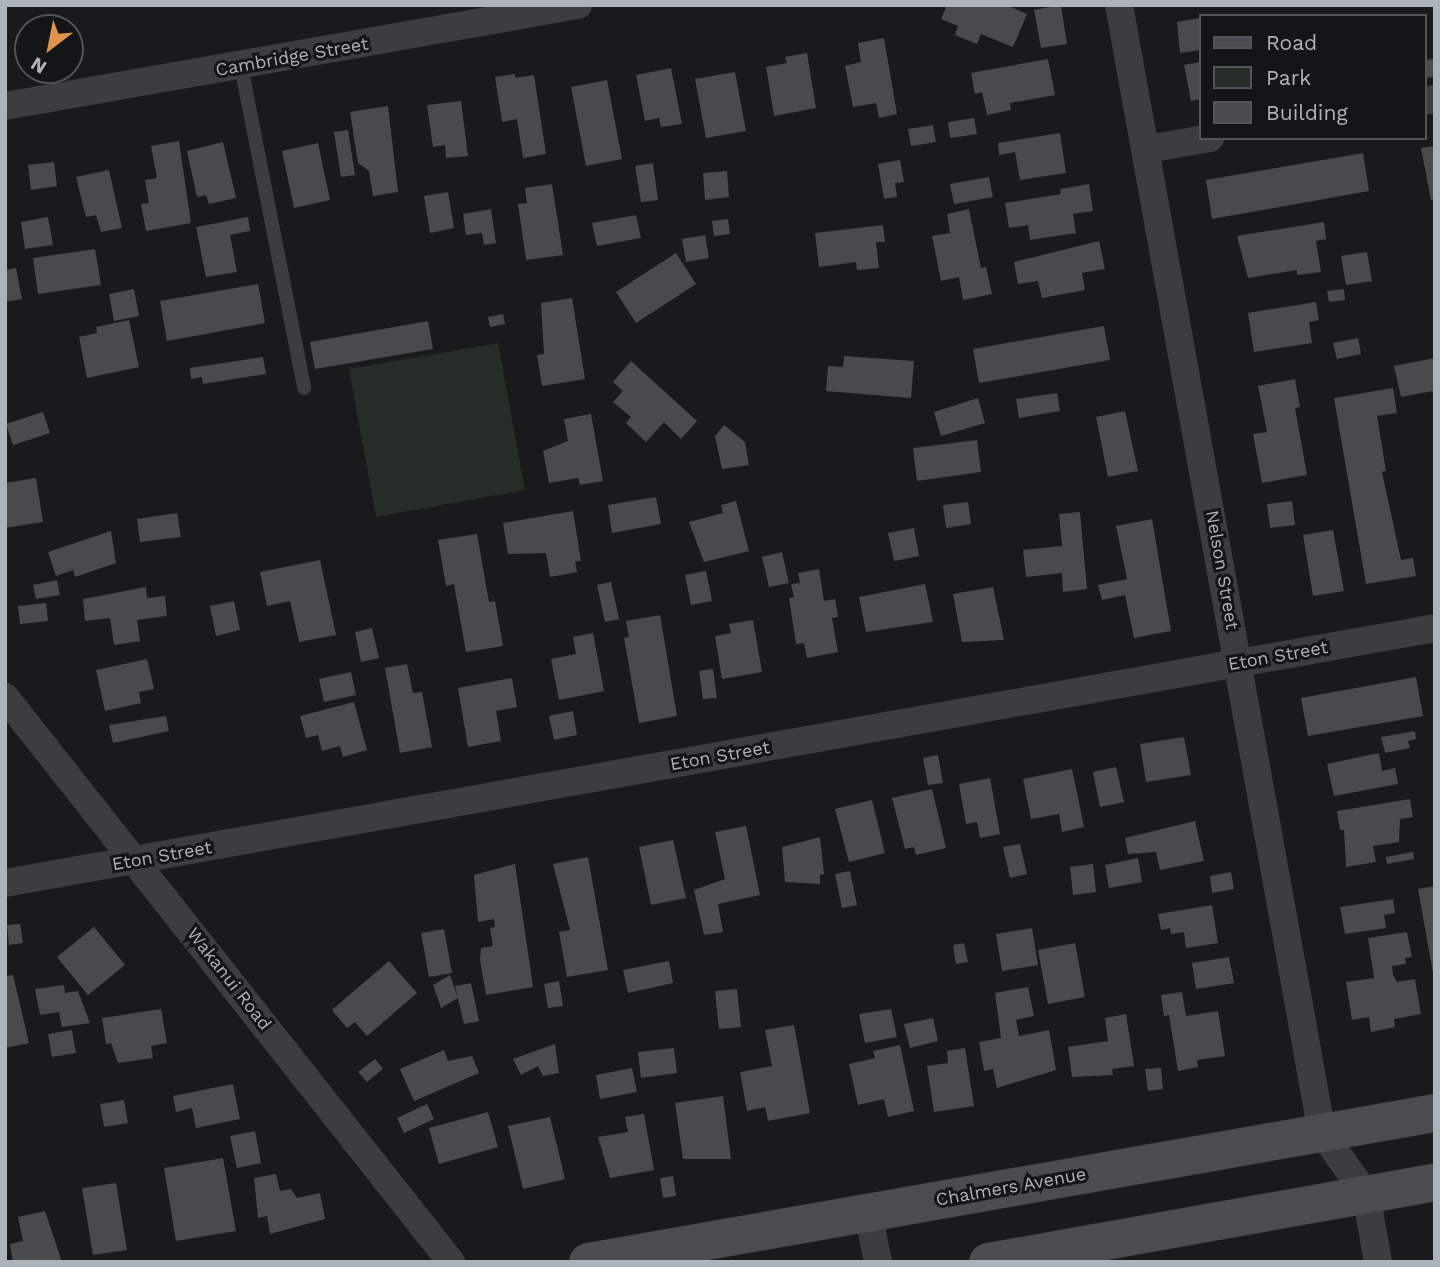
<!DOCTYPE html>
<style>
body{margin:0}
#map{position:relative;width:1440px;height:1267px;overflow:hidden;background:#191a1b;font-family:"Work Sans",sans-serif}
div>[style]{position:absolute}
.green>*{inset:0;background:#262d26}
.building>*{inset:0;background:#494a4e}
.lane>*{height:14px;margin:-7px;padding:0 7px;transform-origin:7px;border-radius:7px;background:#3b3d40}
.street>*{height:28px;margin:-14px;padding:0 14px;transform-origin:14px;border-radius:14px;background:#3b3d40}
.secondary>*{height:38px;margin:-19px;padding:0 19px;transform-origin:19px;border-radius:19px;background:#494c50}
span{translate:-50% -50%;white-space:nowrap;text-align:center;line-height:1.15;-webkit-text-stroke:6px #141516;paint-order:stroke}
.street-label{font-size:18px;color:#adb3ba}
.frame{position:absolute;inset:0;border:7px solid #adb3ba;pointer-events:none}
.legend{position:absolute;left:1199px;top:14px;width:228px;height:126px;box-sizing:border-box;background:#141516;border:2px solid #515458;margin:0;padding:9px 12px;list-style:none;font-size:21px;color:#adb3ba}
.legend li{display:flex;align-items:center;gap:14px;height:35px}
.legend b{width:35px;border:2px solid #515458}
.north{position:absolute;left:14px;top:14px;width:70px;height:70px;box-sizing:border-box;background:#141516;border:2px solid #515458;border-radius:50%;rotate:212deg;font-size:19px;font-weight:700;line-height:28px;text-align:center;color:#adb3ba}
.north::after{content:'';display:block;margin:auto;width:24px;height:32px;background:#e0934c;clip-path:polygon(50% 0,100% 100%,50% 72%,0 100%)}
</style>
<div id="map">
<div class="green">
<i style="clip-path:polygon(498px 343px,525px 490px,376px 517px,349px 369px)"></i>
</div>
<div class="building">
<i style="clip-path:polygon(947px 5px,1006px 5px,1027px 14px,1013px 47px,981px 34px,977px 44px,955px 35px,958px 26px,941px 19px)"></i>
<i style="clip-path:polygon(1061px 5px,1067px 44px,1041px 48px,1034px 10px)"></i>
<i style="clip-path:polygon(1200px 18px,1200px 50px,1180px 53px,1177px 22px)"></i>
<i style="clip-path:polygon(884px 38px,897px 114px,879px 118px,876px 103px,853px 107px,845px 66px,861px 62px,858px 43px)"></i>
<i style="clip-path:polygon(807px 53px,816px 108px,774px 116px,766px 67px,787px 63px,785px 57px)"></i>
<i style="clip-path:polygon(1048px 59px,1055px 95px,1010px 103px,1011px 110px,987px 115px,982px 92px,975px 94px,971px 73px)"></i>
<i style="clip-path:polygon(1433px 59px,1435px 77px,1424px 78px,1424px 60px)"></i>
<i style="clip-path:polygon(1200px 62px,1200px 99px,1191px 101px,1184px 65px)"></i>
<i style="clip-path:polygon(671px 68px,682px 124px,661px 127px,659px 118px,645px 121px,636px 75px)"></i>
<i style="clip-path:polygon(735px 72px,746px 131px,706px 138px,695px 79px)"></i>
<i style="clip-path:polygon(515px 74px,515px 78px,534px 75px,546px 154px,523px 158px,517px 119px,502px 122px,495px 77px)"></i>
<i style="clip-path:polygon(607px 80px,622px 159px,586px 166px,571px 87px)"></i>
<i style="clip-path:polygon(461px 101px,468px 156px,446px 158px,445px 145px,433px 147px,427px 105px)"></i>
<i style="clip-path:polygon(388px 106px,398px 192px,373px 196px,369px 171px,358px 163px,350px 112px)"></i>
<i style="clip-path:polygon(974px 118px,977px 134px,950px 138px,948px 122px)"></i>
<i style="clip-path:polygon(933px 125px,936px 142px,911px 146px,908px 129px)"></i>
<i style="clip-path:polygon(348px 130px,355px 175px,341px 177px,334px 132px)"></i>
<i style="clip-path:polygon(1060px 133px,1066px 173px,1020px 180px,1015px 152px,999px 155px,998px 143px)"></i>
<i style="clip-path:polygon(179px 141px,191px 223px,146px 231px,141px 204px,149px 203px,145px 180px,157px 178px,151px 146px)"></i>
<i style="clip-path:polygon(223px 142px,236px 198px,209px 204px,206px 195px,197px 197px,187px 151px)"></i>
<i style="clip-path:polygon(318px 143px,330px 200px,294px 208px,282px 151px)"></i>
<i style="clip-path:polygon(1435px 146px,1435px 199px,1431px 200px,1421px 148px)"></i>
<i style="clip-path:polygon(1363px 153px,1369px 191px,1212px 219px,1206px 180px)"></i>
<i style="clip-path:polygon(900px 160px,904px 182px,895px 183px,897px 197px,884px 199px,878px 164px)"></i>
<i style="clip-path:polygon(54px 162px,57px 186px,31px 190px,28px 165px)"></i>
<i style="clip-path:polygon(653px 163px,658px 200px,641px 202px,635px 166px)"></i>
<i style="clip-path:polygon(109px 170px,122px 228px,101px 232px,96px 215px,86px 217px,76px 177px)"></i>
<i style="clip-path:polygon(727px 171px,729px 197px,705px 200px,703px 173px)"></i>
<i style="clip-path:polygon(989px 177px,993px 197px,954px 204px,950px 184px)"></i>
<i style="clip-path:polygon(552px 184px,563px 255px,526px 260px,518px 204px,527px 203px,525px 188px)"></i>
<i style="clip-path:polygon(1089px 184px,1093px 211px,1073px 214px,1076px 233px,1030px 240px,1028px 225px,1009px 228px,1005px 203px,1061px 194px,1060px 189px)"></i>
<i style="clip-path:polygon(448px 192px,454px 228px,430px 233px,424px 196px)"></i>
<i style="clip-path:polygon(491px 209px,496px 243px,484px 245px,482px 233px,466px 235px,463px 214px)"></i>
<i style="clip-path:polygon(969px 209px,981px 268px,986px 267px,992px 294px,963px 300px,959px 277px,941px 281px,932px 236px,950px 233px,947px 214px)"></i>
<i style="clip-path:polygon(636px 215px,641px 238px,597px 246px,592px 223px)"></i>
<i style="clip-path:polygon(48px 217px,53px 245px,25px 249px,21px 222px)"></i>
<i style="clip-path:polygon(248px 217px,250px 231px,230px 235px,237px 272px,206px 277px,196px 227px)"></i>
<i style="clip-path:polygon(728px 219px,730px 234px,714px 236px,712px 221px)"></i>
<i style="clip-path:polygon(1324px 222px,1326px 239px,1316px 241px,1321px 272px,1297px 275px,1297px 270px,1248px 278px,1237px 236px)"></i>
<i style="clip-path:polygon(883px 225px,885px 242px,876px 242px,879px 268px,857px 270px,856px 262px,819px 267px,815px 233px)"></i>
<i style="clip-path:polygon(705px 235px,709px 258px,686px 262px,682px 239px)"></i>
<i style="clip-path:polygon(1099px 241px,1105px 269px,1082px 273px,1085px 290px,1042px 298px,1038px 281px,1018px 284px,1014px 262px)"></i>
<i style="clip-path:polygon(95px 249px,101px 285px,38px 294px,33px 258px)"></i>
<i style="clip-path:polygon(1367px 252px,1372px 281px,1346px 285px,1341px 256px)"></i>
<i style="clip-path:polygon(676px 253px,696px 284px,636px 323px,616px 292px)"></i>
<i style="clip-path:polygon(16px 268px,22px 299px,5px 302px,5px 270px)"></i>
<i style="clip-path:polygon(258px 284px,265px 323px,167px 341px,160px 301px)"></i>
<i style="clip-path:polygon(134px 289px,139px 316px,114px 321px,109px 294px)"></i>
<i style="clip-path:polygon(1344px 289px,1345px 300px,1329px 302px,1327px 291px)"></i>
<i style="clip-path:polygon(572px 298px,585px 379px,542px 386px,537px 355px,544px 354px,541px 303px)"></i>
<i style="clip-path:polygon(1316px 302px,1319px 320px,1309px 322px,1312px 343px,1254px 352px,1248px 313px)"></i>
<i style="clip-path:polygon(503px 314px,505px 324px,490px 327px,488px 317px)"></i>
<i style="clip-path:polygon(129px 320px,139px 367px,87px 378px,79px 337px,97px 333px,96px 327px)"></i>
<i style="clip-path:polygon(428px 321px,433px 349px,315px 369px,310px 342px)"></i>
<i style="clip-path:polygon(1104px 326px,1110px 360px,979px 383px,973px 349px)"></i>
<i style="clip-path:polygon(1358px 338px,1361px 354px,1337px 359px,1333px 343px)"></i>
<i style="clip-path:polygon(844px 356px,914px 361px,911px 398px,826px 391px,828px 366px,843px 367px)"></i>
<i style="clip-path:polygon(263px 357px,266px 374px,203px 384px,202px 377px,191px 379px,190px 368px)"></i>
<i style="clip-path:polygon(1435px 358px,1435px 397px,1432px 391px,1401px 397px,1394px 366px)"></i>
<i style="clip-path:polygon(631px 361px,697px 421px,681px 439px,664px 422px,646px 442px,626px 423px,631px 417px,613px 402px,623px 391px,613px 382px)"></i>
<i style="clip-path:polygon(1295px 379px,1300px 407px,1295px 408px,1307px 475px,1262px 483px,1253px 434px,1267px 432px,1258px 386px)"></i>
<i style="clip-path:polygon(1393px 388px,1397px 413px,1377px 416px,1386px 471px,1382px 472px,1401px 560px,1413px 558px,1416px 576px,1366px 584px,1334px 398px)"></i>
<i style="clip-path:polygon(1057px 393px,1060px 411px,1019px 418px,1016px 399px)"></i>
<i style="clip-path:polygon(978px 398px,985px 423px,941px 436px,934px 412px)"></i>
<i style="clip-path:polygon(1125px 411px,1138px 471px,1108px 477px,1096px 417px)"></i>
<i style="clip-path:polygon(43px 412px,50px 433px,13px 445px,6px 424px)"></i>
<i style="clip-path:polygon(591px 414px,603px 481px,580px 485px,578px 478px,549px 483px,543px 451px,568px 441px,564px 419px)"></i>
<i style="clip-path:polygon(724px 425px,745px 442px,749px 465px,722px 469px,715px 436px)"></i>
<i style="clip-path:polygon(977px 440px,981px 472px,917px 481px,913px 448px)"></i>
<i style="clip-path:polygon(36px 478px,43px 522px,5px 528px,5px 483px)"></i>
<i style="clip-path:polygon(656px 497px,661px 524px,612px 533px,608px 505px)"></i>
<i style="clip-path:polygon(736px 501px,749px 551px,704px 562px,689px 522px,723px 513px,721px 505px)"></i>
<i style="clip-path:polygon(1292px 501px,1295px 525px,1270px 528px,1267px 504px)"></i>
<i style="clip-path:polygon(968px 502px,971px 524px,946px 528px,943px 505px)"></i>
<i style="clip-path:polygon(573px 511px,581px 561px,575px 561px,577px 572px,550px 577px,546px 553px,508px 554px,503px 523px)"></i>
<i style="clip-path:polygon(1080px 512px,1087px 589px,1063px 592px,1062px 573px,1026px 577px,1023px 550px,1062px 546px,1059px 514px)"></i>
<i style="clip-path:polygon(177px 513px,181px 537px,140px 542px,137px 519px)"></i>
<i style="clip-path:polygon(1152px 519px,1171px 631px,1134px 638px,1125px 595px,1102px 600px,1098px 585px,1127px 579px,1116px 526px)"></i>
<i style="clip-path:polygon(914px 528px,919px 556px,894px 561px,888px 533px)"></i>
<i style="clip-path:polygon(1333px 530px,1344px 591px,1313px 596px,1303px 535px)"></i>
<i style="clip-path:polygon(111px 531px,116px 563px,75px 577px,73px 570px,56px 576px,48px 552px)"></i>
<i style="clip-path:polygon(477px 534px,489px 602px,495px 601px,503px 646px,466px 652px,454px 584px,446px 586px,438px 540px)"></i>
<i style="clip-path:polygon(782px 552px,789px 583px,769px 587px,762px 557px)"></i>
<i style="clip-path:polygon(320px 560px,336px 635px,299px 642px,290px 601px,267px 606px,260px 572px)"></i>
<i style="clip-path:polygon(819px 569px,824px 601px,835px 599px,838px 617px,832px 618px,838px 652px,807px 658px,804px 643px,796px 644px,789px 598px,794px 597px,791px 584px,800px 583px,798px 573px)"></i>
<i style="clip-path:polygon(706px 571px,712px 601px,691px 605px,685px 575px)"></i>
<i style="clip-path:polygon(57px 580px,60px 595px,36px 599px,33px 585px)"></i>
<i style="clip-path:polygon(611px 582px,619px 619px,605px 622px,597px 585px)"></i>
<i style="clip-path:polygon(925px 584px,933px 622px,866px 632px,859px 597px)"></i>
<i style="clip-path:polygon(146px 587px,147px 598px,165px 596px,167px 616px,137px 620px,140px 641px,114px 645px,110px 618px,85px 621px,83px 599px)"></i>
<i style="clip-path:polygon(993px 587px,1004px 640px,962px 642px,953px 594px)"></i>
<i style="clip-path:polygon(234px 601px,240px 630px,216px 636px,210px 606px)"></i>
<i style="clip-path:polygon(46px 603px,48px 621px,20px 624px,18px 606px)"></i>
<i style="clip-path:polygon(660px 615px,677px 716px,639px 723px,624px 638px,629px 637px,626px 621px)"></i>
<i style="clip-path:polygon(753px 620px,762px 672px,722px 679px,715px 636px,731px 633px,729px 624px)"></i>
<i style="clip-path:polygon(372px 628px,379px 658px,361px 662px,355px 632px)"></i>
<i style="clip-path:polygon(593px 633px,604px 691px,559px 700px,551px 659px,576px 654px,573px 637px)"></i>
<i style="clip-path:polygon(147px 659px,154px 689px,139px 692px,141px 703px,105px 711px,96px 670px)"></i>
<i style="clip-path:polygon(407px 664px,413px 693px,422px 692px,432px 747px,400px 753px,385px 668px)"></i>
<i style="clip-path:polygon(713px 669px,717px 698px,703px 699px,699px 671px)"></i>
<i style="clip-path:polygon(351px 672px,356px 695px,324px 702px,319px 679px)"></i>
<i style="clip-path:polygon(1416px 677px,1423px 716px,1308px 736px,1301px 698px)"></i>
<i style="clip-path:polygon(512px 678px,517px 707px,496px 711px,501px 741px,468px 747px,458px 688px)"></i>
<i style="clip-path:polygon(354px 702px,367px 750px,343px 757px,340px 746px,322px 751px,318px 735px,306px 738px,300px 716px)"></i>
<i style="clip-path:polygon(573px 711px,577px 735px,554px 740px,549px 716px)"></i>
<i style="clip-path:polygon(166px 716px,169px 731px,113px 743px,109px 725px)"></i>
<i style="clip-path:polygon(1415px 731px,1416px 739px,1408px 741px,1410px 748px,1385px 753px,1381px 737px)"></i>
<i style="clip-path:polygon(1184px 737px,1191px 775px,1146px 782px,1140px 744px)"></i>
<i style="clip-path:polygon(1379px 753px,1382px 771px,1395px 768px,1398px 784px,1334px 796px,1327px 764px)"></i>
<i style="clip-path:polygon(938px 755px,943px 783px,928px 785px,923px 758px)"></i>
<i style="clip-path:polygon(1116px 767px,1124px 802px,1100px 807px,1093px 772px)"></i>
<i style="clip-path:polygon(1072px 769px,1084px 827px,1062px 832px,1059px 814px,1031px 819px,1023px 779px)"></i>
<i style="clip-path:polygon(990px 778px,1000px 834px,980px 838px,977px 822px,966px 824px,959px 784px)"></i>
<i style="clip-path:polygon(932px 789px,946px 848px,916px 855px,914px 847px,905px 849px,892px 798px)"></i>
<i style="clip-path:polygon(1410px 799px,1413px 817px,1400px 819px,1399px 842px,1373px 846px,1376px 862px,1346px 867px,1344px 830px,1340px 830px,1337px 811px)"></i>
<i style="clip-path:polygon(872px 800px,885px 853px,849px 862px,835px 809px)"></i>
<i style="clip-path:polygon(1195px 821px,1204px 861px,1160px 870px,1156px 852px,1128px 854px,1125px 838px)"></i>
<i style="clip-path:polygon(746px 826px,760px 895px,718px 904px,723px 932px,704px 935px,694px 890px,725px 879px,715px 832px)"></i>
<i style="clip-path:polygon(820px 837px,824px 874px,820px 875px,820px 884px,785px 882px,782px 847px)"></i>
<i style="clip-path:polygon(673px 840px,686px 898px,651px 905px,639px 847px)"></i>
<i style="clip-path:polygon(1020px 844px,1027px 874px,1010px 878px,1003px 847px)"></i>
<i style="clip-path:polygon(1413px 852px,1414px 859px,1387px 864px,1386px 857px)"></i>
<i style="clip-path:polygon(588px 857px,608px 970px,567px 977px,559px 932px,570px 930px,553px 864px)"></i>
<i style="clip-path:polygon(1138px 858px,1142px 882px,1109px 888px,1105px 865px)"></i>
<i style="clip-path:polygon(515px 864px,533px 987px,486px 995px,480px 960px,481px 948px,493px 946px,490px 928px,495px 927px,494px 919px,478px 922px,474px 875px)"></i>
<i style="clip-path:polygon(1093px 864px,1096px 892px,1073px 895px,1070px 867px)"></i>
<i style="clip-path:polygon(850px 871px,857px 905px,842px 908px,835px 874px)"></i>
<i style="clip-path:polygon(1231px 872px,1234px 889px,1212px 893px,1210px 876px)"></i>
<i style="clip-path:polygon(1435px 886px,1435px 972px,1433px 973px,1418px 889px)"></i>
<i style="clip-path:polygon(1393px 899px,1395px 913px,1384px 915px,1386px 928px,1345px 934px,1340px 907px)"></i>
<i style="clip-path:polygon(1212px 905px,1218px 943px,1186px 948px,1184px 932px,1171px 934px,1170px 928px,1161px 930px,1158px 914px)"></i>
<i style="clip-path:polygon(20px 924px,23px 943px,9px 945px,7px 925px)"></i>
<i style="clip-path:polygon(94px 927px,125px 965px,88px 995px,57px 957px)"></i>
<i style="clip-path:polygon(1032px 928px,1038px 965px,1002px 971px,996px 934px)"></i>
<i style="clip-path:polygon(444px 929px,452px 973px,429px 977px,421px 933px)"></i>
<i style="clip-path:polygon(1407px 932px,1412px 957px,1405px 958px,1406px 964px,1392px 966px,1393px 975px,1397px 982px,1415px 979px,1421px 1014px,1394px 1019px,1395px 1027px,1371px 1032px,1369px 1017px,1352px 1020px,1346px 982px,1374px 978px,1368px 938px)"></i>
<i style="clip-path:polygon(964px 943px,968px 962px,956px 964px,953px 945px)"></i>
<i style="clip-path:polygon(1075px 943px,1085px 997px,1048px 1004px,1038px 950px)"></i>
<i style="clip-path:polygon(1229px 957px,1234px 983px,1196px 989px,1192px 963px)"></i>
<i style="clip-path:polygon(389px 961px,417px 993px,367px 1036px,355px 1022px,347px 1028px,332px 1010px)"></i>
<i style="clip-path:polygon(669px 961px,673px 983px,628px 993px,623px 970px)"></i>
<i style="clip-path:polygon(13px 975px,29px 1043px,5px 1048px,5px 976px)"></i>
<i style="clip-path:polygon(450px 975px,458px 998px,441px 1008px,433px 985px)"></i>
<i style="clip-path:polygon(559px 981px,563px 1006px,548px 1008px,544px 984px)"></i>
<i style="clip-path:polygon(471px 983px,479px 1021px,464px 1024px,455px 986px)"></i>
<i style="clip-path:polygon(64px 985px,65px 993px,78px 991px,90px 1023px,62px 1027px,59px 1012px,40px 1015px,35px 989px)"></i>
<i style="clip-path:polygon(1028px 987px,1034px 1016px,1016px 1020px,1019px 1036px,1049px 1030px,1056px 1070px,997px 1088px,993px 1069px,984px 1071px,979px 1042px,1001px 1038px,995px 993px)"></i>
<i style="clip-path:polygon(737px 989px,741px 1027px,719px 1029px,715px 991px)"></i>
<i style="clip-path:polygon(1182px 992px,1186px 1016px,1218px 1011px,1225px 1056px,1197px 1060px,1198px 1067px,1178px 1071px,1169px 1015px,1164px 1016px,1161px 995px)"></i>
<i style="clip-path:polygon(161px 1009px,167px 1043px,151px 1046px,153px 1058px,118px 1063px,111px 1043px,106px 1044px,102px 1018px)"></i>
<i style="clip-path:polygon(891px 1009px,897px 1037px,865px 1043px,859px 1014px)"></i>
<i style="clip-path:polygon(1126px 1014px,1134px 1066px,1112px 1069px,1113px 1075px,1072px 1077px,1068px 1047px,1108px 1041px,1105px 1018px)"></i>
<i style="clip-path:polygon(933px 1018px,938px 1041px,910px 1048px,904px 1024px)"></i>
<i style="clip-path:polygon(794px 1025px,810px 1113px,768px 1121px,765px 1107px,747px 1111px,740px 1072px,772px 1066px,765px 1030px)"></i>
<i style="clip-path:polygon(72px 1030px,76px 1053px,52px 1057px,48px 1034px)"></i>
<i style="clip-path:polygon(555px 1044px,559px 1073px,543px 1076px,538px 1066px,521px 1075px,513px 1059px)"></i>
<i style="clip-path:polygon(900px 1045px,914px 1111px,888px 1117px,884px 1099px,858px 1105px,849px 1064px,875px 1058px,873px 1051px)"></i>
<i style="clip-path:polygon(674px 1048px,677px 1073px,641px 1078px,638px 1052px)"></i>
<i style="clip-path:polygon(965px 1048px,974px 1106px,934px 1112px,927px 1066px,948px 1063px,947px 1051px)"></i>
<i style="clip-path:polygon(444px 1050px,448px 1061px,472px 1056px,479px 1073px,414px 1101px,400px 1069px)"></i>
<i style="clip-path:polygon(375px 1059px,383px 1069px,367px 1082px,358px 1072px)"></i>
<i style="clip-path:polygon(632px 1068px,637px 1092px,600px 1099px,596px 1075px)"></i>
<i style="clip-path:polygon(1161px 1068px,1163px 1089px,1148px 1091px,1145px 1069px)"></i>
<i style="clip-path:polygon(233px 1084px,240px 1119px,196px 1128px,192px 1108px,176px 1112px,173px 1096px)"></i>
<i style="clip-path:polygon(723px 1096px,731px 1159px,683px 1159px,675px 1103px)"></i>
<i style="clip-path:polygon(124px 1100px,128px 1123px,104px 1127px,100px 1104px)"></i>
<i style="clip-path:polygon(427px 1104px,434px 1119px,404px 1133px,397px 1118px)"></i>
<i style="clip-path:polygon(488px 1112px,498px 1147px,439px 1164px,429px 1128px)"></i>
<i style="clip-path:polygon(644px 1114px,654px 1170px,610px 1178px,598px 1137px,628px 1132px,625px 1117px)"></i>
<i style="clip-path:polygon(550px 1117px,565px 1179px,523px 1189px,508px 1126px)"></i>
<i style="clip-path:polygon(255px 1131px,261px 1163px,237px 1168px,230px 1136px)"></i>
<i style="clip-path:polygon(223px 1158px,236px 1231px,176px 1241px,164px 1168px)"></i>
<i style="clip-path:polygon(276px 1174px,280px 1191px,291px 1189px,297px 1198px,320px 1193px,325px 1219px,270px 1234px,267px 1216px,258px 1218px,254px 1178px)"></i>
<i style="clip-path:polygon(673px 1176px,676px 1196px,663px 1198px,660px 1178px)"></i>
<i style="clip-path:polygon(116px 1183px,127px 1250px,93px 1255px,82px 1188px)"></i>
<i style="clip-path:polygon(45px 1211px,62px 1262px,13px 1262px,10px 1244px,23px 1241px,18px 1217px)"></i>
</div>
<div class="lane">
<i style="left:241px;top:66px;width:328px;rotate:78.9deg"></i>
</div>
<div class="street">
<i style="left:1119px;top:5px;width:1146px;rotate:79.8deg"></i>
<i style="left:1322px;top:1133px;width:75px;rotate:54.2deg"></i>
<i style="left:1366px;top:1194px;width:69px;rotate:80deg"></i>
<i style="left:1424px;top:101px;width:11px;rotate:-10deg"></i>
<i style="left:5px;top:106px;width:582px;rotate:-10deg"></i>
<i style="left:1148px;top:149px;width:63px;rotate:-10.1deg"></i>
<i style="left:5px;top:697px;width:720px;rotate:51.71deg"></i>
<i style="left:5px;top:883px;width:1453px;rotate:-10.11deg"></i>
<i style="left:868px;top:1212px;width:51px;rotate:78.7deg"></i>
</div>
<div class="secondary">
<i style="left:588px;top:1262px;width:860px;rotate:-9.98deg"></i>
<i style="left:988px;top:1262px;width:454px;rotate:-10.1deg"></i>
</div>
<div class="street-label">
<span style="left:292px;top:57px;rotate:-10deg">Cambridge Street</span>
<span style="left:1222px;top:570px;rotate:80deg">Nelson Street</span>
<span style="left:1278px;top:656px;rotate:-10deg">Eton Street</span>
<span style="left:720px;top:756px;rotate:-10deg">Eton Street</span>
<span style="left:162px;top:856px;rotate:-10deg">Eton Street</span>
<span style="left:229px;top:979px;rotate:52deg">Wakanui Road</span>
<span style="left:1011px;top:1187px;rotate:-10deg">Chalmers Avenue</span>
</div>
<div class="frame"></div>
<ul class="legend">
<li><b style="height:9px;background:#494c50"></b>Road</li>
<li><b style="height:19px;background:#262d26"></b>Park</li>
<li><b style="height:19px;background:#494a4e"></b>Building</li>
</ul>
<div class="north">N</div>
</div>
